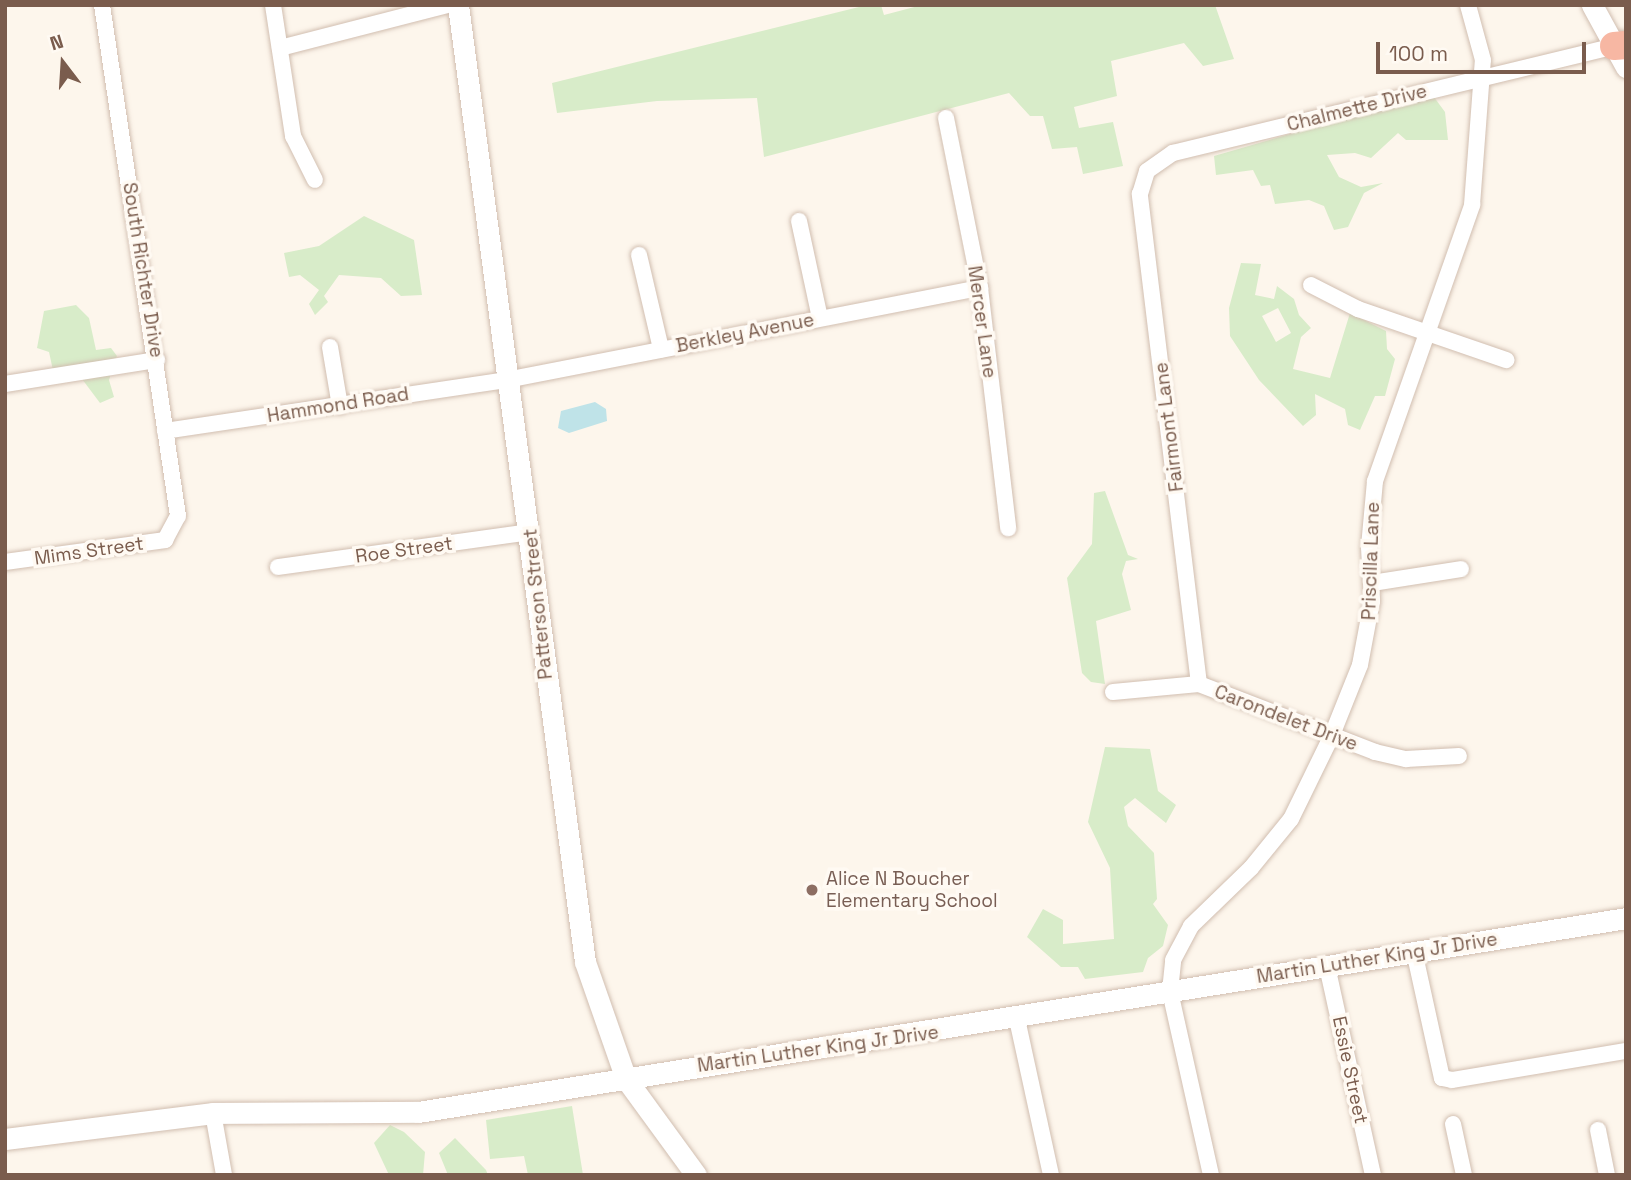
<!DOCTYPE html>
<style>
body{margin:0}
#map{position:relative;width:1631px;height:1180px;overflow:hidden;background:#fdf6ec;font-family:"Space Grotesk",sans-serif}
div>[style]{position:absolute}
.green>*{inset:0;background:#d8ecc9}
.water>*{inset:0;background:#bfe3e8}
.roads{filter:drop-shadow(0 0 2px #d1beb0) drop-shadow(0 0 2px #d1beb0)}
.street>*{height:16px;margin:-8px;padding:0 8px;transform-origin:8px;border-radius:8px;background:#fff}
.secondary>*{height:21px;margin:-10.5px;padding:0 10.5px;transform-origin:10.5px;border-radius:10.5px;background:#fff}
.highway>*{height:28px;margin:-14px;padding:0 14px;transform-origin:14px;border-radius:14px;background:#f7b7a3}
.dots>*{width:19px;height:19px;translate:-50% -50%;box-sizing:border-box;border:4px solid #fffaf3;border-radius:50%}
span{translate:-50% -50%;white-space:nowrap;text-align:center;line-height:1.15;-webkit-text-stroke:7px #fffaf3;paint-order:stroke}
.street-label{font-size:19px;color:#7a5c4d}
.education-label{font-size:19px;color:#785e54}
.left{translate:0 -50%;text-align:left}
.frame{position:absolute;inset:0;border:7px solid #7a5c4d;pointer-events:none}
.north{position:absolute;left:28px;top:28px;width:70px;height:70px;-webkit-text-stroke:5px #fffaf3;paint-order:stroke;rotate:343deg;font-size:19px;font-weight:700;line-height:28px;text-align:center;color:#7a5c4d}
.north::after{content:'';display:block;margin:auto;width:24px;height:32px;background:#7a5c4d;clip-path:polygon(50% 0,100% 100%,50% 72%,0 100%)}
.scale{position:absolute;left:1376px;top:42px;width:210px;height:32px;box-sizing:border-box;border:4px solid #7a5c4d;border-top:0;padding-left:9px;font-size:21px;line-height:24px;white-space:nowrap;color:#7a5c4d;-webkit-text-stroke:5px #fffaf3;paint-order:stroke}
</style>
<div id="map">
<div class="green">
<i style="clip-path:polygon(867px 5px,881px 5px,884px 15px,922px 5px,1215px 5px,1234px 59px,1203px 66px,1184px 43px,1111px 61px,1117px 96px,1074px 107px,1079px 128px,1113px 122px,1123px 166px,1083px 174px,1077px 147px,1052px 149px,1043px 116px,1030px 116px,1009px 93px,764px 157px,757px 98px,657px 101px,557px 113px,552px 83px)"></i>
<i style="clip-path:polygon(1431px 93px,1445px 112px,1448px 140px,1406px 140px,1398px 133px,1371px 158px,1355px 153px,1327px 155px,1339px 177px,1361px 187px,1383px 183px,1364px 193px,1348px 227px,1334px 230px,1324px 206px,1309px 200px,1275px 204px,1270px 185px,1261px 186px,1253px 170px,1216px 175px,1214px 156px)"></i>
<i style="clip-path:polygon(364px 216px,414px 240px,422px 295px,401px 296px,381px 278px,339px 275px,324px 296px,328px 302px,315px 315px,309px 304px,319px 290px,300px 275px,289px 277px,284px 253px,319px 246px)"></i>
<i style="clip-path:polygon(evenodd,1241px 263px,1261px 264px,1255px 295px,1274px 299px,1277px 286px,1294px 299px,1299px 315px,1311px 328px,1301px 337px,1293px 369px,1330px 378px,1350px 313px,1386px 331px,1387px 349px,1395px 359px,1385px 396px,1375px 396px,1360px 430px,1348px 425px,1345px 409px,1315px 394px,1316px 415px,1303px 426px,1259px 380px,1230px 336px,1229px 308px,1241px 263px,1278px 308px,1291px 333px,1276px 342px,1262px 316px,1278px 308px)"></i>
<i style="clip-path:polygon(76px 305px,89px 318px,96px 350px,111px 348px,117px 356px,109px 380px,114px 397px,100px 403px,82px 379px,56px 384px,49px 352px,37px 348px,44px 311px)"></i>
<i style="clip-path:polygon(1105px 491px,1128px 555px,1138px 559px,1126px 561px,1122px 574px,1131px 610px,1096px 621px,1105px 684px,1091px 682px,1082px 673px,1067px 578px,1092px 544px,1094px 493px)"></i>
<i style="clip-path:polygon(1105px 747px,1150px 749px,1158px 791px,1176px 805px,1166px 823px,1135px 798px,1124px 807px,1128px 826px,1154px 853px,1157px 899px,1153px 904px,1168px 925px,1163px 946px,1148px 958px,1143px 972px,1085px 979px,1078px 967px,1061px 967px,1027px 937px,1043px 909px,1063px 920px,1063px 944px,1114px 939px,1110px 868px,1088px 822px)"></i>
<i style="clip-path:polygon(572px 1106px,583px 1175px,528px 1175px,524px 1156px,490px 1159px,486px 1120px)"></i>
<i style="clip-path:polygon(390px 1125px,404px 1132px,425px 1152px,423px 1175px,389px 1175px,374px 1143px)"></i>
<i style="clip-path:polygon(455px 1138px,486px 1170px,488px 1175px,448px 1175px,439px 1153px)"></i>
</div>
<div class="water">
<i style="clip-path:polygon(595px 402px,606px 409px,607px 421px,569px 433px,558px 428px,561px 411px)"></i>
</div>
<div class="roads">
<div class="street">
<i style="left:273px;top:5px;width:133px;rotate:81.3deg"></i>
<i style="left:293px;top:136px;width:49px;rotate:63.4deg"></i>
<i style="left:280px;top:48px;width:172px;rotate:-14.4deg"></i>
<i style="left:946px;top:118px;width:173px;rotate:78.7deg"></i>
<i style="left:980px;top:288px;width:242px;rotate:83.3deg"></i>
<i style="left:799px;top:221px;width:99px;rotate:77.8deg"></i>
<i style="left:639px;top:255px;width:97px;rotate:76.8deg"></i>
<i style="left:1311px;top:285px;width:53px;rotate:27.1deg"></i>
<i style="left:1358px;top:309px;width:157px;rotate:19deg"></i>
<i style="left:330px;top:347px;width:60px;rotate:80.4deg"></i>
<i style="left:5px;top:384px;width:154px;rotate:-9deg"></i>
<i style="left:165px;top:431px;width:350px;rotate:-8.5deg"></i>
<i style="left:511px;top:379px;width:478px;rotate:-11deg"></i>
<i style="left:5px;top:562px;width:162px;rotate:-7.8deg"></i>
<i style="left:165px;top:540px;width:27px;rotate:-62deg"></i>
<i style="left:178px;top:516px;width:517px;rotate:-98.46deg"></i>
<i style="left:278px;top:567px;width:254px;rotate:-7.9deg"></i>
<i style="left:1372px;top:583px;width:90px;rotate:-8.9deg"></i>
<i style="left:1199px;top:684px;width:494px;rotate:-96.9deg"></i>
<i style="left:1140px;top:194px;width:24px;rotate:-73deg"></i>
<i style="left:1147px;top:171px;width:32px;rotate:-35deg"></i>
<i style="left:1173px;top:153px;width:454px;rotate:-13.6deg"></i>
<i style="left:1113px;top:692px;width:86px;rotate:-5.3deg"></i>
<i style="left:1199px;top:684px;width:189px;rotate:21.1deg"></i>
<i style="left:1375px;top:752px;width:32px;rotate:13deg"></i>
<i style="left:1406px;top:759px;width:53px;rotate:-3.2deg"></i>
<i style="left:1414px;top:951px;width:130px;rotate:77.6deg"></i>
<i style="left:1442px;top:1078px;width:10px;rotate:11deg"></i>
<i style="left:1452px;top:1080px;width:176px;rotate:-9.5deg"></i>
<i style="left:1327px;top:966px;width:214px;rotate:77.6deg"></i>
<i style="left:1017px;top:1019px;width:160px;rotate:77.7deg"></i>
<i style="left:213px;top:1113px;width:63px;rotate:79.9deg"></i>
<i style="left:1453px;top:1124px;width:52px;rotate:77.8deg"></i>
<i style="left:1598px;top:1130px;width:46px;rotate:78.7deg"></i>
<i style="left:1211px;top:1175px;width:189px;rotate:-102.6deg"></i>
<i style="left:1170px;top:991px;width:31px;rotate:-84deg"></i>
<i style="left:1173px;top:960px;width:38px;rotate:-62deg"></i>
<i style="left:1191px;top:926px;width:83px;rotate:-44deg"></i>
<i style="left:1251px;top:868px;width:63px;rotate:-50.8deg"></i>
<i style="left:1291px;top:819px;width:93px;rotate:-64deg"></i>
<i style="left:1332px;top:735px;width:75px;rotate:-68.2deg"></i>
<i style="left:1360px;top:665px;width:65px;rotate:-79.4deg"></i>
<i style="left:1372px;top:601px;width:54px;rotate:-93.2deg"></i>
<i style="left:1369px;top:547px;width:66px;rotate:-84.8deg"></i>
<i style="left:1375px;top:481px;width:293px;rotate:-70.6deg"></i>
<i style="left:1472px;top:205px;width:145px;rotate:-85.7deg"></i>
<i style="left:1483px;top:60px;width:57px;rotate:-105.3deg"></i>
</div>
<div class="secondary">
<i style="left:458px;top:5px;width:965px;rotate:82.44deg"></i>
<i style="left:585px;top:962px;width:124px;rotate:70.7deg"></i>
<i style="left:626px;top:1079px;width:119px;rotate:53.9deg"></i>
<i style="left:1592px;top:5px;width:71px;rotate:61.3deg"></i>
<i style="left:5px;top:1139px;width:210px;rotate:-7.1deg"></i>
<i style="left:213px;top:1113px;width:205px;rotate:-0.3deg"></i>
<i style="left:418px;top:1112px;width:1223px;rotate:-9.12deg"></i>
</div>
<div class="highway">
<i style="left:1614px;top:46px;width:12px;rotate:-5deg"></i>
</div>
</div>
<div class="dots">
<i style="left:812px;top:890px;background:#8d6e63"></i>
</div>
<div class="street-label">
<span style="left:1357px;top:108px;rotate:-14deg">Chalmette Drive</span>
<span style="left:143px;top:270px;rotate:81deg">South Richter Drive</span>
<span style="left:982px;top:322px;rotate:82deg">Mercer Lane</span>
<span style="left:745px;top:333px;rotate:-11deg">Berkley Avenue</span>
<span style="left:338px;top:405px;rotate:-9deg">Hammond Road</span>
<span style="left:1169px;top:427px;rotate:-97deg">Fairmont Lane</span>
<span style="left:404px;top:550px;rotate:-8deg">Roe Street</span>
<span style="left:89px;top:551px;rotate:-8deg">Mims Street</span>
<span style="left:1371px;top:561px;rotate:-88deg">Priscilla Lane</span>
<span style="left:538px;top:604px;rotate:-96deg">Patterson Street</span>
<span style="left:1286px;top:718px;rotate:21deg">Carondelet Drive</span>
<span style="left:1377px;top:958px;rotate:-9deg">Martin Luther King Jr Drive</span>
<span style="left:818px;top:1049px;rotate:-8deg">Martin Luther King Jr Drive</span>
<span style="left:1350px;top:1070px;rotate:78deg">Essie Street</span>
</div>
<div class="education-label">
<span class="left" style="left:826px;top:890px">Alice N Boucher<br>Elementary School</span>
</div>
<div class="frame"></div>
<div class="north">N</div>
<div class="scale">100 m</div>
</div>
